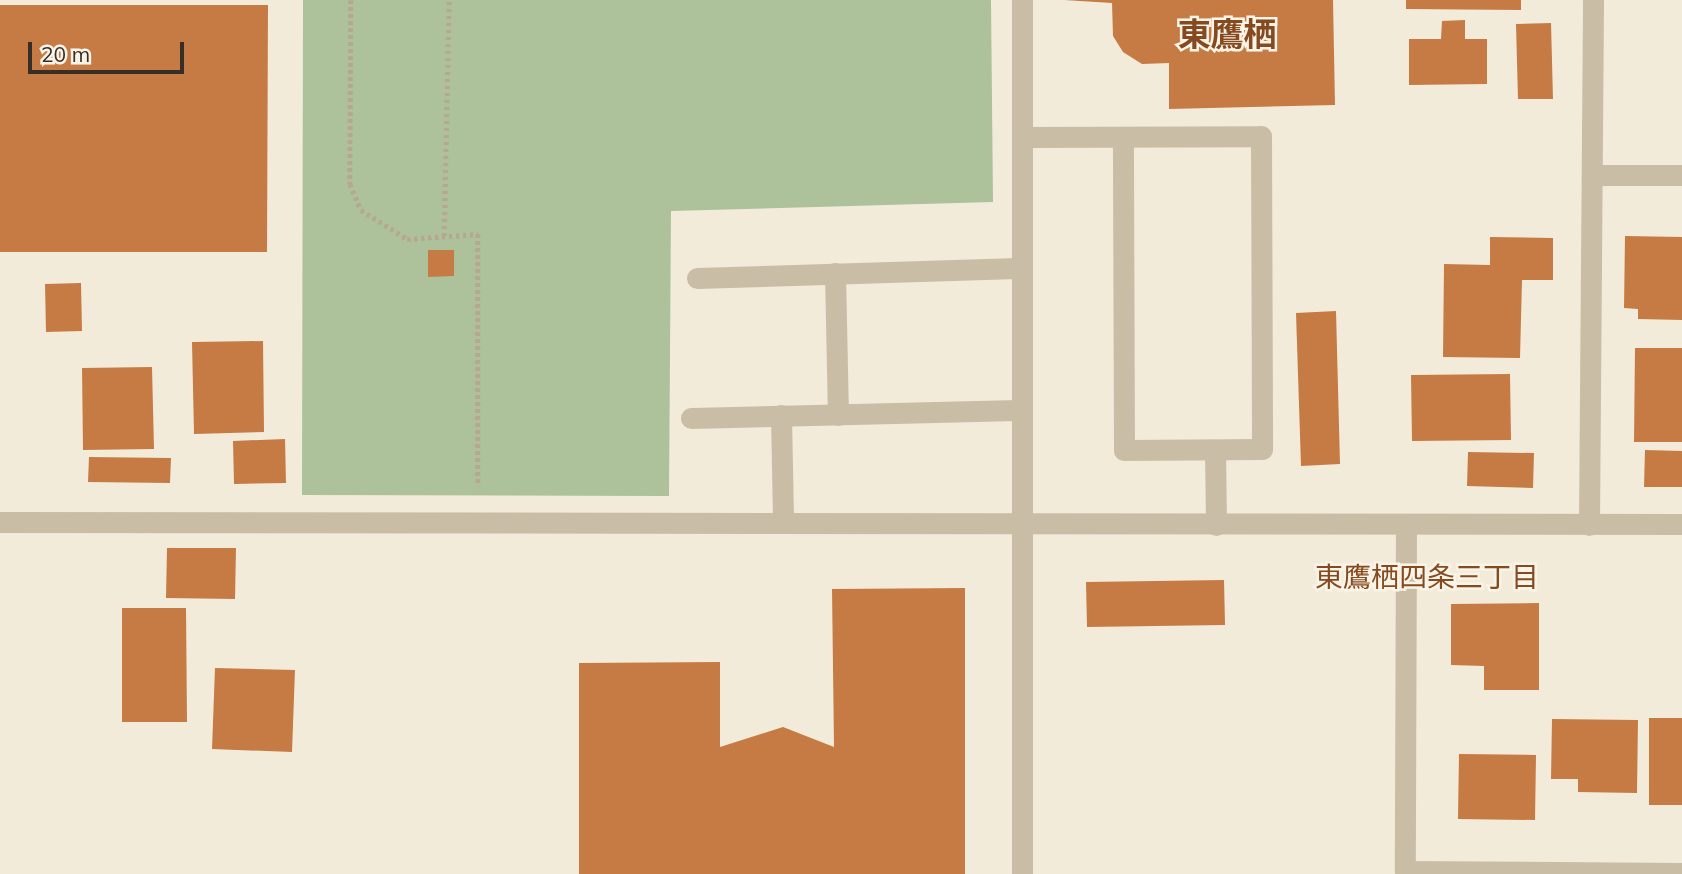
<!DOCTYPE html>
<meta charset="utf-8">
<style>
body{margin:0}
#map{position:relative;width:1682px;height:874px;overflow:hidden;background:#f2ebda;font-family:Mulish,"Noto Sans JP",sans-serif}
div>[style]{position:absolute}
.green>*{inset:0;background:#adc19a}
.building>*{inset:0;background:#c67b44}
.path>*{height:4.5px;margin-top:-2.25px;transform-origin:0;background:repeating-linear-gradient(90deg,#b5a791 0 3.5px,transparent 0 7px)}
.minor>*{height:21px;margin:-10.5px;padding:0 10.5px;transform-origin:10.5px;border-radius:10.5px;background:#cabda6}
span{translate:-50% -50%;white-space:nowrap;text-align:center;line-height:1.15;-webkit-text-stroke:5px #f9f4e7;paint-order:stroke}
.neighbourhood-label{font-size:28px;color:#854a20}
.district-label{font-size:33px;color:#854a20;font-weight:700}
.scale{position:absolute;left:28px;top:42px;width:156px;height:32px;box-sizing:border-box;border:4px solid #362e27;border-top:0;padding-left:9px;font-size:21px;line-height:24px;white-space:nowrap;color:#362e27;-webkit-text-stroke:5px #f9f4e7;paint-order:stroke}
</style>
<div id="map">
<div class="green">
<i style="clip-path:polygon(303px 0,991px 0,993px 202px,671px 211px,669px 496px,302px 495px)"></i>
</div>
<div class="building">
<i style="clip-path:polygon(1064px 0,1333px 0,1335px 105px,1169px 109px,1169px 63px,1142px 64px,1123px 52px,1113px 36px,1112px 3px)"></i>
<i style="clip-path:polygon(1406px 0,1521px 0,1521px 10px,1406px 9px)"></i>
<i style="clip-path:polygon(0 5px,268px 5px,267px 252px,0 252px)"></i>
<i style="clip-path:polygon(1465px 20px,1465px 39px,1487px 39px,1487px 84px,1409px 85px,1409px 39px,1441px 39px,1442px 21px)"></i>
<i style="clip-path:polygon(1551px 23px,1553px 99px,1518px 99px,1516px 24px)"></i>
<i style="clip-path:polygon(1625px 236px,1682px 237px,1682px 320px,1638px 319px,1638px 309px,1624px 308px)"></i>
<i style="clip-path:polygon(1490px 237px,1553px 238px,1553px 280px,1522px 280px,1520px 358px,1443px 357px,1444px 264px,1490px 265px)"></i>
<i style="clip-path:polygon(428px 250px,454px 250px,454px 276px,428px 277px)"></i>
<i style="clip-path:polygon(81px 283px,82px 331px,46px 332px,45px 284px)"></i>
<i style="clip-path:polygon(1336px 311px,1340px 464px,1301px 466px,1296px 313px)"></i>
<i style="clip-path:polygon(263px 341px,264px 432px,194px 434px,192px 342px)"></i>
<i style="clip-path:polygon(1635px 348px,1682px 348px,1682px 442px,1634px 442px)"></i>
<i style="clip-path:polygon(152px 367px,154px 449px,83px 450px,82px 368px)"></i>
<i style="clip-path:polygon(1510px 374px,1511px 440px,1412px 441px,1411px 375px)"></i>
<i style="clip-path:polygon(285px 439px,286px 483px,234px 484px,233px 441px)"></i>
<i style="clip-path:polygon(1645px 450px,1682px 451px,1682px 487px,1644px 487px)"></i>
<i style="clip-path:polygon(1468px 452px,1534px 453px,1533px 488px,1467px 486px)"></i>
<i style="clip-path:polygon(89px 457px,171px 458px,170px 483px,88px 482px)"></i>
<i style="clip-path:polygon(167px 548px,236px 548px,235px 599px,166px 598px)"></i>
<i style="clip-path:polygon(1224px 580px,1225px 625px,1087px 627px,1086px 582px)"></i>
<i style="clip-path:polygon(965px 588px,965px 874px,579px 874px,579px 663px,720px 662px,720px 747px,783px 727px,834px 747px,832px 589px)"></i>
<i style="clip-path:polygon(1539px 603px,1539px 690px,1484px 690px,1484px 666px,1451px 665px,1451px 604px)"></i>
<i style="clip-path:polygon(122px 608px,186px 608px,187px 722px,122px 722px)"></i>
<i style="clip-path:polygon(215px 668px,295px 670px,292px 752px,212px 749px)"></i>
<i style="clip-path:polygon(1649px 718px,1682px 718px,1682px 805px,1649px 805px)"></i>
<i style="clip-path:polygon(1552px 719px,1638px 720px,1637px 793px,1578px 792px,1578px 779px,1551px 779px)"></i>
<i style="clip-path:polygon(1459px 754px,1536px 755px,1535px 820px,1458px 819px)"></i>
</div>
<div class="path">
<i style="left:351px;top:0;width:184px;rotate:90.3deg"></i>
<i style="left:350px;top:184px;width:28px;rotate:67deg"></i>
<i style="left:361px;top:210px;width:54px;rotate:32.2deg"></i>
<i style="left:407px;top:239px;width:71px;rotate:-4deg"></i>
<i style="left:478px;top:234px;width:252px;rotate:90deg"></i>
<i style="left:444px;top:236px;width:236px;rotate:-88.8deg"></i>
</div>
<div class="minor">
<i style="left:1022px;top:0;width:874px;rotate:90deg"></i>
<i style="left:1022px;top:137px;width:239px;rotate:-0.2deg"></i>
<i style="left:1261px;top:136px;width:313px;rotate:89.8deg"></i>
<i style="left:1262px;top:449px;width:138px;rotate:179.6deg"></i>
<i style="left:1124px;top:450px;width:313px;rotate:-90.2deg"></i>
<i style="left:1592px;top:175px;width:90px"></i>
<i style="left:835px;top:273px;width:142px;rotate:88.8deg"></i>
<i style="left:697px;top:278px;width:324px;rotate:-1.8deg"></i>
<i style="left:781px;top:415px;width:108px;rotate:88.9deg"></i>
<i style="left:691px;top:418px;width:330px;rotate:-1.4deg"></i>
<i style="left:1215px;top:450px;width:75px;rotate:89.2deg"></i>
<i style="left:0;top:522px;width:1682px;rotate:0.07deg"></i>
<i style="left:1589px;top:525px;width:525px;rotate:-89.56deg"></i>
<i style="left:1406px;top:526px;width:345px;rotate:90.2deg"></i>
<i style="left:1405px;top:871px;width:277px;rotate:0.4deg"></i>
</div>
<div class="neighbourhood-label">
<span style="left:1427px;top:577px">東鷹栖四条三丁目</span>
</div>
<div class="district-label">
<span style="left:1227px;top:34px">東鷹栖</span>
</div>
<div class="scale">20 m</div>
</div>
